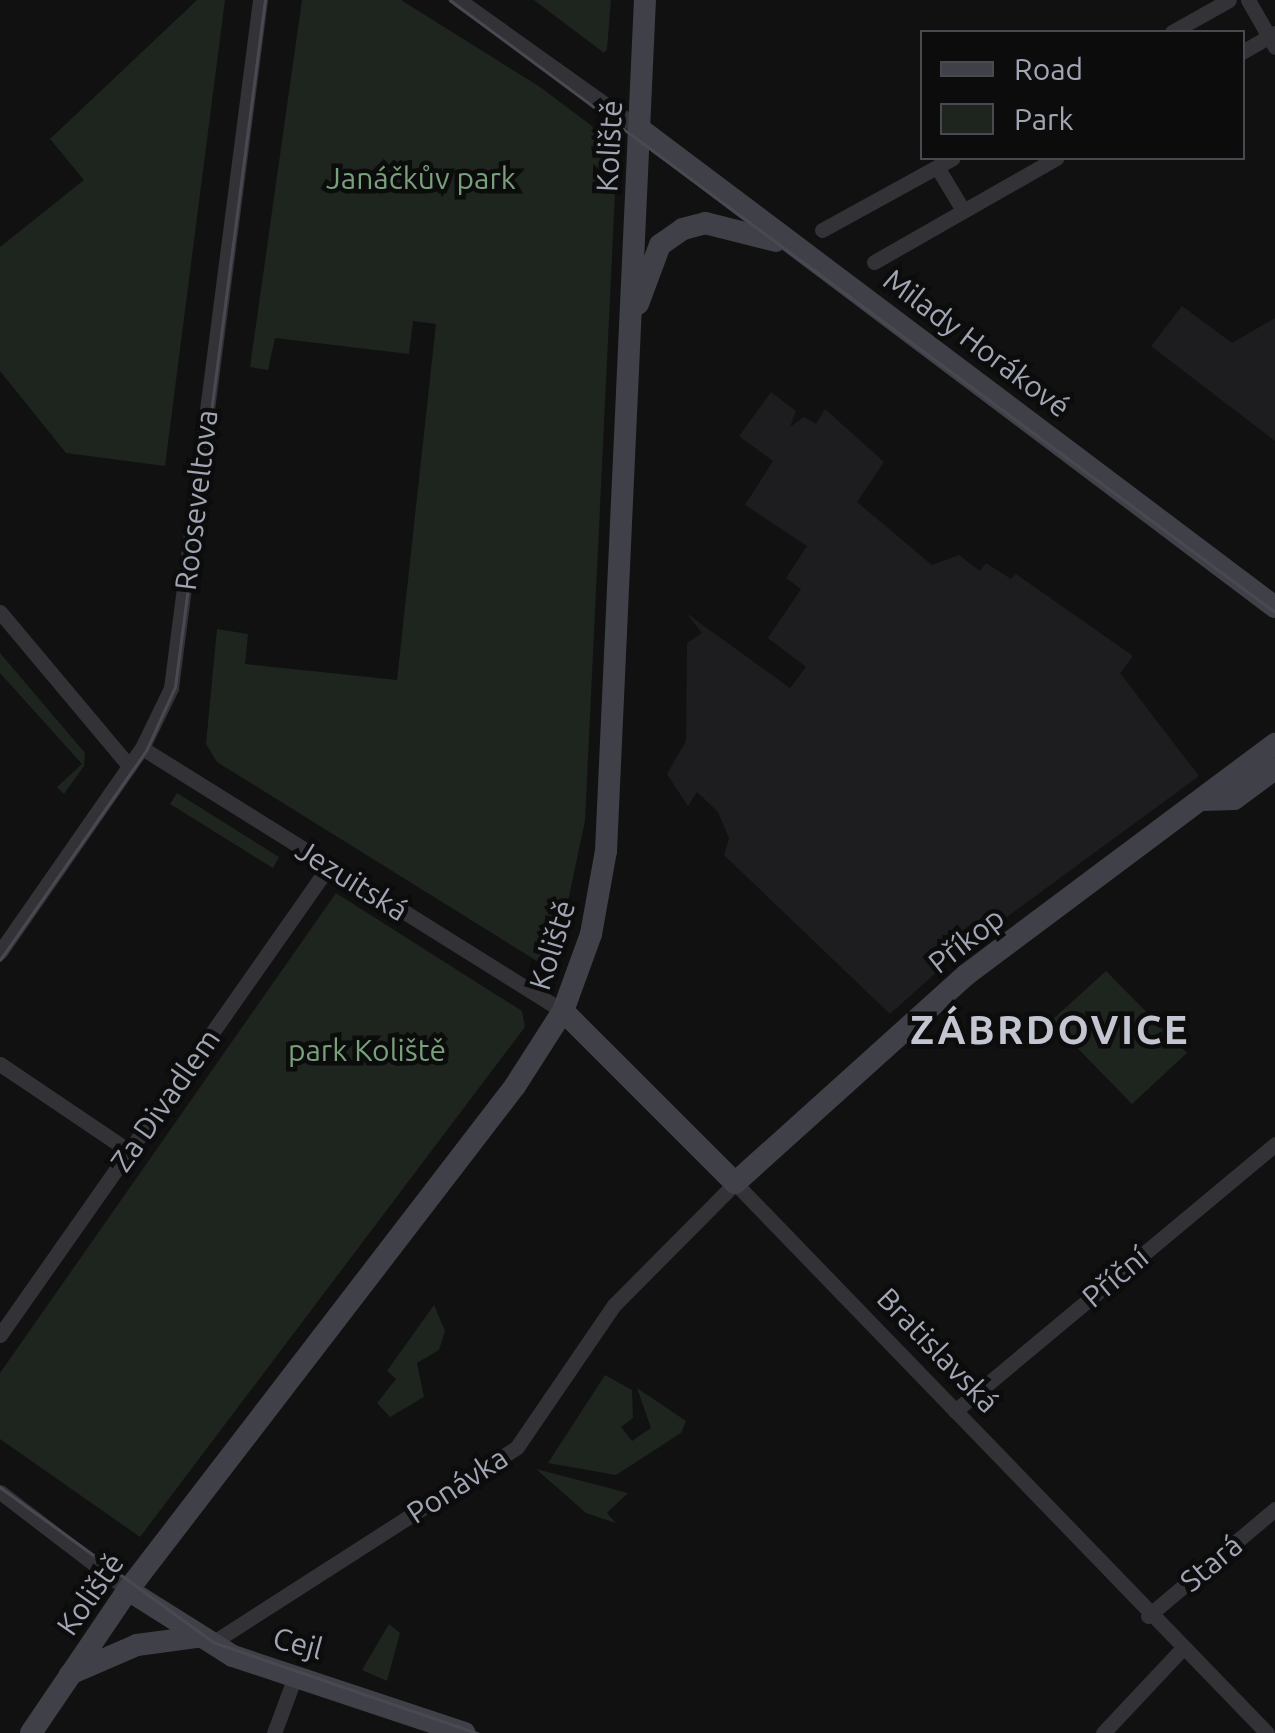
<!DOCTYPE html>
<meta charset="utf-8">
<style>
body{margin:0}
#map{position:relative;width:1275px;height:1733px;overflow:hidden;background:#111112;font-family:Ubuntu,sans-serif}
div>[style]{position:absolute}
.built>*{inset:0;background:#1d1d1f}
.green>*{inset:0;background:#1d251e}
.street>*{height:15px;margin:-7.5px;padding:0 7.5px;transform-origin:7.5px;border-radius:7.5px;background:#323237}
.secondary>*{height:22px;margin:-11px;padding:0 11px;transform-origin:11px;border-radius:11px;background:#404148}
.tram>*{height:2.5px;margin:-1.25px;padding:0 1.25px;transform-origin:1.25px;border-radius:1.25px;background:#494a51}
span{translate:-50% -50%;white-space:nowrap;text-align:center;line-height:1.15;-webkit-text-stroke:9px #0c0c0d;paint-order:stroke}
.street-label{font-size:30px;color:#a1a6b4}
.park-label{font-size:30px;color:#77a07b}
.district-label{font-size:40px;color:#c3c6d0;font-weight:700;letter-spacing:2.5px}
.legend{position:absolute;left:920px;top:30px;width:325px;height:130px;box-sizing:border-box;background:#0c0c0d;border:2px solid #484a50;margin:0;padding:12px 18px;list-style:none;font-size:30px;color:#a1a6b4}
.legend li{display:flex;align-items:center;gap:20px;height:50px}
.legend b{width:50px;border:2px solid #484a50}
</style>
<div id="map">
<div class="built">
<i style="clip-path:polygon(1182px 306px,1232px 343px,1275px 318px,1275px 441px,1151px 346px)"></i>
<i style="clip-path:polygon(771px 392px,796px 411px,790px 427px,804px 417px,816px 424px,825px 409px,884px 462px,857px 502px,932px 565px,959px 555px,980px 571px,986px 563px,1011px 579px,1016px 574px,1133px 656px,1120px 673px,1199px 776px,959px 952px,890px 1014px,724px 855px,729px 838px,718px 812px,697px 792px,688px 806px,667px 774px,686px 741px,687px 643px,702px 633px,686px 613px,790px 688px,806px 667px,768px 638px,801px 589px,786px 578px,807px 546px,745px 505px,773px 461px,739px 436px)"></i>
</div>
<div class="green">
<i style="clip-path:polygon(197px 0,225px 0,165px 466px,66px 453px,0 371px,0 247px,84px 180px,50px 139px)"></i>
<i style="clip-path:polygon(302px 0,401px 0,540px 87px,592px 126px,608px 152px,603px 192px,615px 193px,585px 821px,553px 971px,217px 762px,206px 744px,217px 629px,248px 634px,245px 664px,397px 680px,436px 324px,413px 321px,409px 354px,275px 338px,268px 370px,250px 367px)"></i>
<i style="clip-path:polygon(534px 0,611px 0,607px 49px,604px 53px)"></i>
<i style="clip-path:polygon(0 653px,85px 753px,84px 766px,64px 794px,57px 787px,82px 764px,0 673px)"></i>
<i style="clip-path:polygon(177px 793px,279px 857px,273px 868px,170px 804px)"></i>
<i style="clip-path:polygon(336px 893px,522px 1011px,525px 1027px,140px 1537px,0 1439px,0 1373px)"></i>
<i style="clip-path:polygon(1106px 971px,1187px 1053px,1132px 1104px,1051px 1021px)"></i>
<i style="clip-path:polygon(434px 1305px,445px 1331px,439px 1350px,417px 1363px,424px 1397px,390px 1417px,377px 1403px,396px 1379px,387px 1371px)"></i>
<i style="clip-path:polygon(605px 1375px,632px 1390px,633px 1418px,621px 1427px,632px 1441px,651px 1428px,637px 1388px,686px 1421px,681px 1433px,616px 1475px,548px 1463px)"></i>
<i style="clip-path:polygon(536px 1469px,628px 1493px,607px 1513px,616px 1523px,586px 1513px)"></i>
<i style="clip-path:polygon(389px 1624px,400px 1633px,387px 1681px,362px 1670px)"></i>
</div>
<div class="street">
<i style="left:459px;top:0;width:222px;rotate:35.5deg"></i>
<i style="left:1248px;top:0;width:54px;rotate:60.1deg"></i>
<i style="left:1172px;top:32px;width:65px;rotate:-29.3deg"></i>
<i style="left:1242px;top:52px;width:38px;rotate:-30deg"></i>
<i style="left:937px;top:167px;width:50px;rotate:58.8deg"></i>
<i style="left:822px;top:230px;width:149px;rotate:-28.8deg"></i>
<i style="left:874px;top:262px;width:210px;rotate:-29.7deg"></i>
<i style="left:0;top:612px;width:201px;rotate:50deg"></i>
<i style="left:142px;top:748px;width:496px;rotate:32deg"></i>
<i style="left:0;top:952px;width:249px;rotate:-55.2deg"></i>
<i style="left:142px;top:748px;width:67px;rotate:-64.2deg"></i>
<i style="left:171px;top:688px;width:694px;rotate:-82.63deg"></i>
<i style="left:0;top:1064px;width:156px;rotate:34deg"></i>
<i style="left:0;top:1335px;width:573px;rotate:-54.95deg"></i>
<i style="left:955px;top:1411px;width:417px;rotate:-39.8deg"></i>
<i style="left:0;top:1492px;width:161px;rotate:37.4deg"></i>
<i style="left:1148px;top:1616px;width:166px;rotate:-40.1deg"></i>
<i style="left:209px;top:1645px;width:366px;rotate:-32.7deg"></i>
<i style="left:517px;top:1447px;width:172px;rotate:-55.7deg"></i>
<i style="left:614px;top:1305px;width:172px;rotate:-45.2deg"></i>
<i style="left:735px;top:1183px;width:765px;rotate:45.95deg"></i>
<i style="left:274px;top:1733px;width:63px;rotate:-69.6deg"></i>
<i style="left:1103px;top:1733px;width:114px;rotate:-46.8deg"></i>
</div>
<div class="secondary">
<i style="left:640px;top:129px;width:795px;rotate:36.97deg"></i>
<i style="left:638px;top:304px;width:63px;rotate:-69.6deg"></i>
<i style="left:660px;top:245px;width:28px;rotate:-35deg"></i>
<i style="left:683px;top:229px;width:23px;rotate:-15deg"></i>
<i style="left:705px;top:223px;width:73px;rotate:14.2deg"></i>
<i style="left:1202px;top:800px;width:32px;rotate:-2deg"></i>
<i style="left:1234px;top:799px;width:51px;rotate:-36.2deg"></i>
<i style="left:563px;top:1011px;width:243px;rotate:45deg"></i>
<i style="left:735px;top:1183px;width:311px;rotate:-42deg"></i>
<i style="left:966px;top:975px;width:386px;rotate:-36.8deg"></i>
<i style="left:128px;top:1590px;width:124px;rotate:32.2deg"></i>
<i style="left:233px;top:1656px;width:244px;rotate:18.4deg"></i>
<i style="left:70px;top:1674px;width:73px;rotate:-23.4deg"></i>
<i style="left:137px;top:1645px;width:61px;rotate:-7.6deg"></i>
<i style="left:31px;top:1733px;width:173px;rotate:-55.9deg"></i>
<i style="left:128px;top:1590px;width:635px;rotate:-52.48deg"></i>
<i style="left:515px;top:1086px;width:89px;rotate:-57.4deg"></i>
<i style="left:563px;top:1011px;width:82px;rotate:-70deg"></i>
<i style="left:591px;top:934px;width:84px;rotate:-79.8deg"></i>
<i style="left:606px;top:851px;width:852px;rotate:-87.38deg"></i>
</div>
<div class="tram">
<i style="left:450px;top:0;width:1027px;rotate:36.57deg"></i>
<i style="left:0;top:960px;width:255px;rotate:-55.1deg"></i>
<i style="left:146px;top:751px;width:70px;rotate:-65.6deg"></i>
<i style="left:175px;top:687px;width:693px;rotate:-82.54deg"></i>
<i style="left:0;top:1487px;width:263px;rotate:36deg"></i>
<i style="left:213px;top:1642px;width:280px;rotate:19deg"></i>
</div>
<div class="street-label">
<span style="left:609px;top:146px;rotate:-87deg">Koliště</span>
<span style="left:977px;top:343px;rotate:37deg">Milady Horákové</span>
<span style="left:196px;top:500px;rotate:-83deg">Rooseveltova</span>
<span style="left:352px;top:880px;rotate:32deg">Jezuitská</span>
<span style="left:966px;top:940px;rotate:-38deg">Příkop</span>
<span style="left:552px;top:945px;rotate:-73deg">Koliště</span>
<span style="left:165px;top:1100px;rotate:-55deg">Za Divadlem</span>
<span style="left:1115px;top:1277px;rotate:-40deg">Příční</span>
<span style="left:938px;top:1350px;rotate:46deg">Bratislavská</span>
<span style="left:457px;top:1485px;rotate:-33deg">Ponávka</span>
<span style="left:1211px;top:1563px;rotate:-40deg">Stará</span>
<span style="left:90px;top:1594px;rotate:-55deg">Koliště</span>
<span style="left:298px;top:1643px;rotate:15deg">Cejl</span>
</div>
<div class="park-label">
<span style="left:421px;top:178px">Janáčkův park</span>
<span style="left:367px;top:1050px">park Koliště</span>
</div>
<div class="district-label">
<span style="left:1050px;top:1030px">ZÁBRDOVICE</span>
</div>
<ul class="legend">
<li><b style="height:12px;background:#404148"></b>Road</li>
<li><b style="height:28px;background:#1d251e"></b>Park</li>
</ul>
</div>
